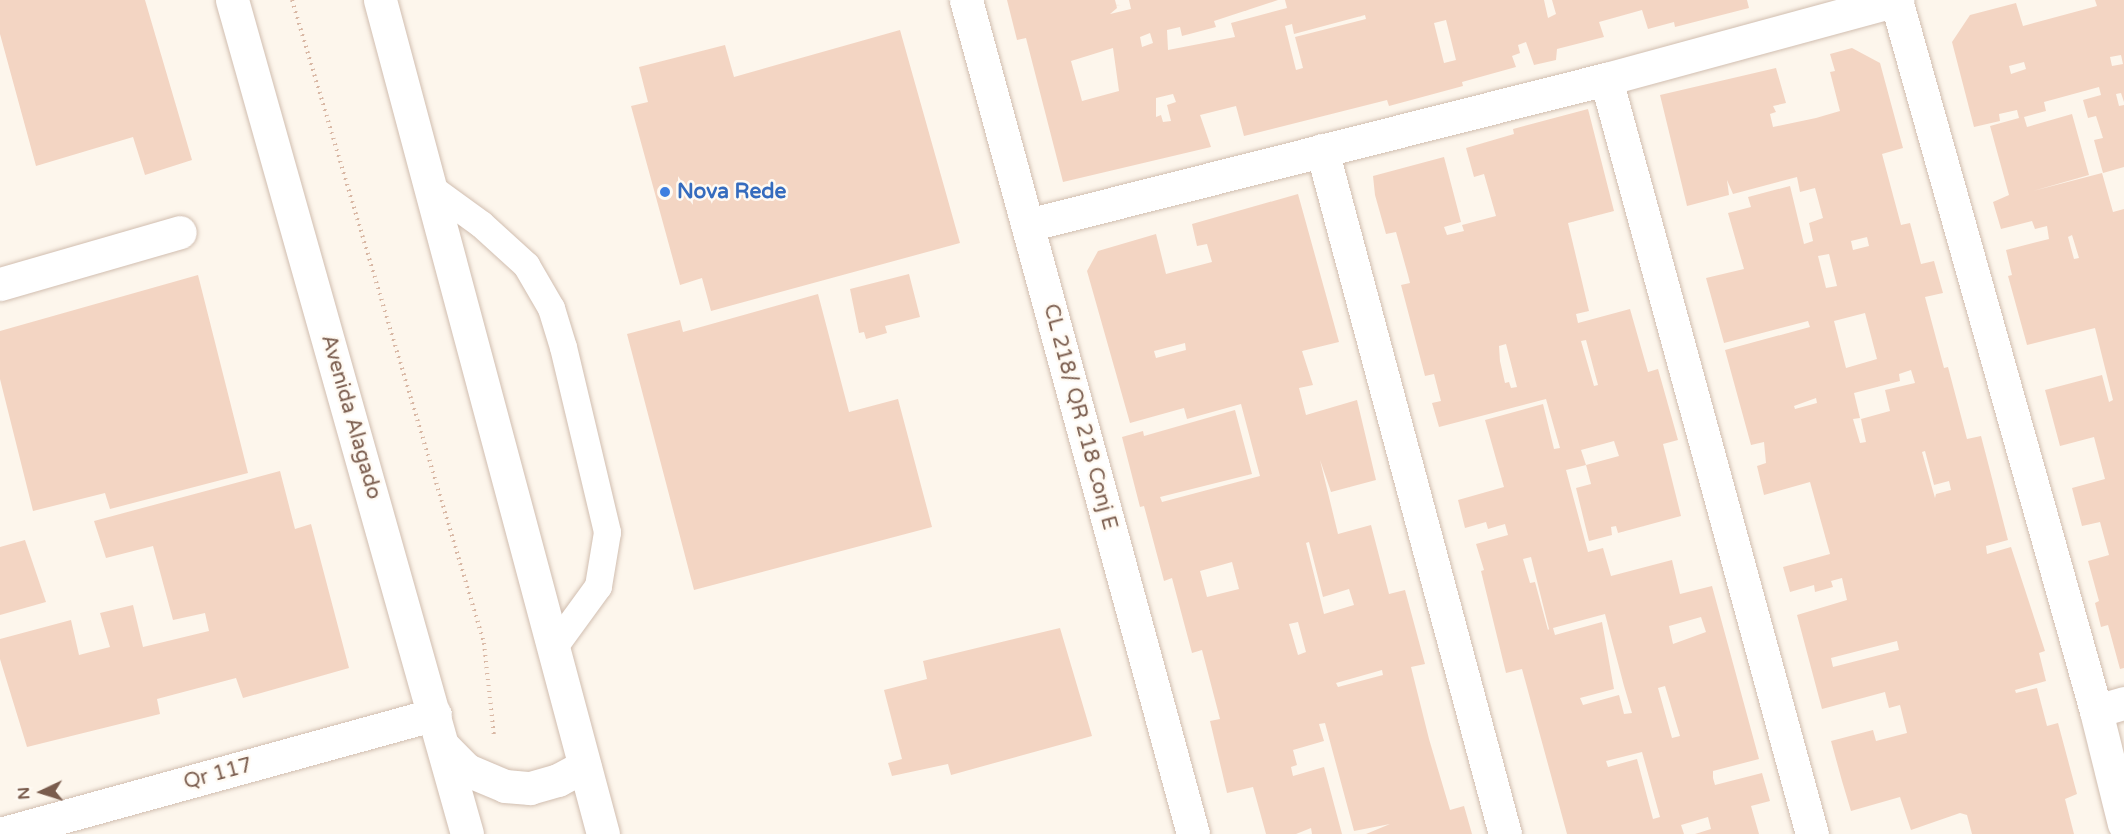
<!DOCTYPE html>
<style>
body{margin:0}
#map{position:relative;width:2124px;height:834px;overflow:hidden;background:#fdf6ec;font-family:"Varela Round",sans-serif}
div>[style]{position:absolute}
.building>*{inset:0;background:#f3d5c3}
.path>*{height:4px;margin-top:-2px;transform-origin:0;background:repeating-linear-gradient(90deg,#d9b8a5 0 1.5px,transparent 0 6px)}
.roads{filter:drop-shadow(0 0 2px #d1beb0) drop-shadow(0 0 2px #d1beb0)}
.service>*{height:27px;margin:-13.5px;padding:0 13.5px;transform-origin:13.5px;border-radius:13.5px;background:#fff}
.minor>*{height:33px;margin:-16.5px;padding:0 16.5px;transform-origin:16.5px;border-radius:16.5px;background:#fff}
.secondary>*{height:33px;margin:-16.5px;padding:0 16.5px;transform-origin:16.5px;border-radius:16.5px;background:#fff}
.dots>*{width:16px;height:16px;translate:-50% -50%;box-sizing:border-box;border:3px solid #fffaf3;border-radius:50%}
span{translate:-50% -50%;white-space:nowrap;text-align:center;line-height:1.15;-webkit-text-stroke:5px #fffaf3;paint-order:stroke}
.shop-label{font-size:21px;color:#366cbe;font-weight:700}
.left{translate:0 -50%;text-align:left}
.street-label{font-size:21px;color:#7a5c4d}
.north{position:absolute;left:12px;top:762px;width:60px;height:60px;-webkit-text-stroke:4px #fffaf3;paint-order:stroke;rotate:266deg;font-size:16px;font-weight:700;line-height:24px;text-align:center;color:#7a5c4d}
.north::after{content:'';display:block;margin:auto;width:21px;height:27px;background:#7a5c4d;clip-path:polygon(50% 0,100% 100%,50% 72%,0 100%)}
</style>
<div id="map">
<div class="building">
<i style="clip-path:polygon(0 0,145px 0,192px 160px,145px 175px,133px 137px,36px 166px,0 34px)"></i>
<i style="clip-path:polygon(evenodd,1007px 0,1115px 0,1117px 8px,1110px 14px,1131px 9px,1129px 0,1278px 0,1214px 21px,1216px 27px,1182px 36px,1180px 27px,1167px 30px,1168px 50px,1235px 37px,1231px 23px,1287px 8px,1285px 0,1544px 0,1548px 18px,1556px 14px,1552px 0,1747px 0,1749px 8px,1675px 27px,1674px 22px,1648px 29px,1642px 10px,1599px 22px,1604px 37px,1557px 49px,1556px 60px,1534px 65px,1526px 42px,1518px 45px,1520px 53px,1512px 56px,1516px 67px,1462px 82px,1463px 86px,1389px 106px,1387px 100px,1244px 136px,1236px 106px,1200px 115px,1211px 147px,1063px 182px,1026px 38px,1017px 40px,1007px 0,1365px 15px,1366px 19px,1295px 37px,1303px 68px,1296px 70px,1285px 26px,1292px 24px,1294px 34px,1365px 15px,1007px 0,1446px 20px,1456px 60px,1444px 63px,1434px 23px,1446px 20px,1007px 0,1150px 33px,1153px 43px,1142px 47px,1140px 37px,1150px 33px,1007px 0,1113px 48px,1119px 91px,1082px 101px,1071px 61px,1113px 48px,1007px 0,1173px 94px,1176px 102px,1167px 105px,1171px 121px,1163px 122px,1161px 115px,1156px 117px,1156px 98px,1173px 94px)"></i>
<i style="clip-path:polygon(evenodd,2095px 0,2124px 0,2124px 102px,2121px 93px,2116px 94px,2119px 106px,2124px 105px,2124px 167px,2103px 173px,2094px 140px,2103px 138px,2096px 116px,2088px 118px,2083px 100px,2101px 95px,2099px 87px,2044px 102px,2046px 111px,2024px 117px,2027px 127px,2072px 114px,2089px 175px,2033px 191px,2102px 173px,2113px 212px,2124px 209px,2124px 668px,2120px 669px,2108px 625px,2101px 627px,2095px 603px,2099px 601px,2088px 561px,2109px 555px,2100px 522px,2082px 526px,2072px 488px,2105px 479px,2094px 437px,2060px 446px,2045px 390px,2102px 375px,2109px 402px,2113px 400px,2095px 328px,2027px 345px,2008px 276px,2012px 275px,2006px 250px,2049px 239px,2047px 226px,2035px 229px,2032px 221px,2001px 229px,1993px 202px,2009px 195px,1990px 126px,2019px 118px,2017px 110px,1999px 114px,2000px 121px,1974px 127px,1952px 42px,1970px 15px,2016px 3px,2023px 26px,2097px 6px,2095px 0,2121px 55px,2123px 64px,2112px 66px,2110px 57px,2121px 55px,2095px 0,2024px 62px,2026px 69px,2011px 74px,2009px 66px,2024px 62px,2095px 0,2072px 235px,2079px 258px,2074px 259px,2068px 237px,2072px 235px)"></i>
<i style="clip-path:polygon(900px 30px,960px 243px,711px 311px,702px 278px,680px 285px,631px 106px,648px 102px,639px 67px,725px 45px,734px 77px)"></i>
<i style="clip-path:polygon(evenodd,1852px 48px,1880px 63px,1903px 148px,1882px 154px,1901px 225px,1910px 223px,1921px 264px,1934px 261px,1943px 293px,1925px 297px,1944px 368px,1948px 367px,1967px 439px,1981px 436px,2008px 540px,1986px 546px,1987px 554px,2011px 547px,2045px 651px,2039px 653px,2046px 681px,2015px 690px,2016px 693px,2037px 688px,2047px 726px,2058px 723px,2077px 794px,2065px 799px,2074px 834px,1972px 834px,1967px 815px,1960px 813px,1911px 830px,1900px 797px,1851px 811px,1842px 781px,1831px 741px,1873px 730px,1876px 741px,1907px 733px,1900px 705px,1889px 708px,1885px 692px,1822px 709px,1797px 615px,1847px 600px,1842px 578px,1831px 581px,1833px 587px,1815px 592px,1814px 585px,1790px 592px,1783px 567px,1830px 554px,1810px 482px,1764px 495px,1757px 466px,1766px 463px,1764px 442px,1751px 445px,1725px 350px,1810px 327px,1808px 321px,1724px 343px,1706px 278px,1744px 269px,1728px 213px,1751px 207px,1748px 197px,1790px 186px,1804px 244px,1813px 241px,1809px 223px,1823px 218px,1815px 188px,1800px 192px,1797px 177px,1733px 194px,1727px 180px,1729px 195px,1687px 206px,1660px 95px,1776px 68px,1786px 103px,1773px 106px,1776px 112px,1770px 114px,1773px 127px,1816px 118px,1840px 111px,1830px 72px,1835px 71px,1830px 54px,1852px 48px,1867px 237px,1869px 246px,1853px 250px,1851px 241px,1867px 237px,1852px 48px,1829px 254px,1837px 286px,1826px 288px,1818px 256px,1829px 254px,1852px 48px,1865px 313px,1877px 359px,1846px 368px,1834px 321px,1865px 313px,1852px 48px,1911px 370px,1915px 383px,1885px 390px,1890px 411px,1861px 419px,1866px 442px,1860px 443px,1853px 419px,1860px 418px,1854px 393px,1900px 381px,1899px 374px,1911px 370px,1852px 48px,1816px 398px,1817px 403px,1795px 409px,1794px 406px,1816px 398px,1852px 48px,1925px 451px,1934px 485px,1949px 481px,1951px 490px,1936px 494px,1935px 498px,1922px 452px,1925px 451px,1852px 48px,1897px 641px,1899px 650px,1833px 667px,1831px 658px,1897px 641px)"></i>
<i style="clip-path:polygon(evenodd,1588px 109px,1614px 211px,1568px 223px,1589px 311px,1576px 314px,1578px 323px,1630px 309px,1648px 372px,1658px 369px,1678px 440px,1663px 444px,1681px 516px,1618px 533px,1616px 526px,1611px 527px,1612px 535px,1589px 541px,1576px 488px,1591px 484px,1586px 465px,1619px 456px,1614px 441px,1581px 450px,1586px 465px,1566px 470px,1588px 552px,1603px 548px,1611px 576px,1672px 560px,1680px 594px,1712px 586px,1759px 759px,1713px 771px,1713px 778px,1715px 785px,1762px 773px,1770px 801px,1751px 806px,1759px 834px,1695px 834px,1711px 829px,1708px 817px,1681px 825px,1684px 834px,1567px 834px,1522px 669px,1506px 673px,1481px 571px,1484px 570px,1476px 544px,1508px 535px,1505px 524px,1488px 529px,1486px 522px,1465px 528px,1458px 500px,1504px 487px,1485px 420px,1543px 404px,1554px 449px,1560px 448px,1546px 399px,1439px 427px,1432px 403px,1441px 401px,1434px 374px,1425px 376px,1401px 285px,1410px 283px,1408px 275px,1396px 232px,1386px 234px,1375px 195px,1373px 176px,1444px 157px,1461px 222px,1444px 227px,1447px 235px,1464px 231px,1462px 225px,1496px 216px,1484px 174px,1474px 177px,1466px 148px,1514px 134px,1513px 129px,1588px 109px,1586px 340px,1598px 385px,1594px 386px,1581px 341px,1586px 340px,1588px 109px,1506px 344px,1517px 387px,1511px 388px,1509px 382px,1505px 383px,1500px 361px,1499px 346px,1506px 344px,1588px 109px,1531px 557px,1549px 629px,1548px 630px,1535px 582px,1530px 583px,1523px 559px,1531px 557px,1588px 109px,1605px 614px,1624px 686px,1632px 713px,1624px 714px,1619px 695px,1583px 705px,1580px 698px,1614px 689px,1602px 622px,1555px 635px,1553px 628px,1605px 614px,1588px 109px,1701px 617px,1706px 632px,1673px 644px,1669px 626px,1701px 617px,1588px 109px,1665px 686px,1680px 736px,1672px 738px,1658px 688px,1665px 686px,1588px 109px,1642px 752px,1660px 817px,1653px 819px,1637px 759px,1608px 767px,1606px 761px,1642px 752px)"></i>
<i style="clip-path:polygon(evenodd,1298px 194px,1339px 342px,1302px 351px,1313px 385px,1299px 388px,1306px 415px,1357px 400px,1376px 480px,1331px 492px,1320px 460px,1338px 534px,1371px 525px,1389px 594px,1405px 590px,1425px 664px,1411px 667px,1429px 739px,1450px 810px,1464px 806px,1472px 834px,1366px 834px,1390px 824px,1354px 831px,1325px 723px,1319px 724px,1324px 741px,1293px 750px,1297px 765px,1291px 767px,1293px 776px,1324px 767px,1342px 834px,1312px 834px,1311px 828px,1296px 834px,1266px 834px,1253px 787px,1227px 793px,1210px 721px,1220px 719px,1202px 650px,1192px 653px,1172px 578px,1164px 581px,1144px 506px,1140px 507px,1122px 437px,1143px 431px,1144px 436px,1235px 410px,1252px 474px,1160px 497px,1162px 502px,1260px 476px,1241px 404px,1187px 419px,1184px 408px,1130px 423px,1087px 271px,1098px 251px,1156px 234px,1166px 274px,1212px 262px,1207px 244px,1197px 246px,1192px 224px,1298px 194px,1185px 343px,1186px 350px,1156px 358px,1154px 351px,1185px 343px,1298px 194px,1309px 542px,1323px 597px,1349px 589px,1354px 605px,1324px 614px,1306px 543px,1309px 542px,1298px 194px,1232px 562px,1239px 589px,1207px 597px,1200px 571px,1232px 562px,1298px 194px,1298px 622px,1306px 652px,1298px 655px,1289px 624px,1298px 622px,1298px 194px,1382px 670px,1383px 675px,1338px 687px,1336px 683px,1382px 670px)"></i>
<i style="clip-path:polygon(909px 274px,920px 317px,885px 326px,887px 333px,866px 339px,864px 332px,859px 333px,850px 289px)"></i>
<i style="clip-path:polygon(198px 275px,248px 473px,110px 509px,105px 493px,33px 511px,0 379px,0 331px)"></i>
<i style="clip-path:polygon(818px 294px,849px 412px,898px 399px,932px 527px,694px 590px,627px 334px,680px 320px,683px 332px)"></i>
<i style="clip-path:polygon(280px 471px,295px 529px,311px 524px,349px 668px,243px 698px,236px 678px,157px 699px,160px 714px,27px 747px,0 659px,0 639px,71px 620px,79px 655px,110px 647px,100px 613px,133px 605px,143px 647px,209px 631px,205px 613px,173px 620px,153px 546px,106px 558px,94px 521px)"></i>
<i style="clip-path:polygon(25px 540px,46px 602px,0 615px,0 547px)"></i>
<i style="clip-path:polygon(1060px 628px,1092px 736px,951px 775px,948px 764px,892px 776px,888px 763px,902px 759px,884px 690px,927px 679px,923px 661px)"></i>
</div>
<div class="path">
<i style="left:292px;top:0;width:671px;rotate:73.37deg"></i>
<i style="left:484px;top:643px;width:94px;rotate:83.9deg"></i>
</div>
<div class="roads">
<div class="service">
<i style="left:430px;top:187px;width:63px;rotate:36deg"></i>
<i style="left:481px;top:224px;width:61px;rotate:42.3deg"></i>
<i style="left:526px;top:265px;width:50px;rotate:59.8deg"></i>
<i style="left:551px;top:308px;width:41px;rotate:72.9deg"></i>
<i style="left:563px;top:347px;width:190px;rotate:76.6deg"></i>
<i style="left:607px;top:532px;width:55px;rotate:99.5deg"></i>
<i style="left:598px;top:586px;width:77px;rotate:126deg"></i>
</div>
<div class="minor">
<i style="left:966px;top:0;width:864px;rotate:74.77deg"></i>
<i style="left:1896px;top:0;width:739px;rotate:74.29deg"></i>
<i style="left:2096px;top:711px;width:116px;rotate:76.1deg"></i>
<i style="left:1606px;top:79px;width:783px;rotate:74.74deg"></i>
<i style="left:1322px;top:150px;width:708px;rotate:75.02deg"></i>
<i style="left:1028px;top:225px;width:596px;rotate:-14.18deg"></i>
<i style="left:1606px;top:79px;width:302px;rotate:-15.2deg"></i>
<i style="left:0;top:284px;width:187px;rotate:-16.1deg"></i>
<i style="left:2096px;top:711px;width:29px;rotate:-16deg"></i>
<i style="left:0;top:834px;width:451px;rotate:-15.4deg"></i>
</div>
<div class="secondary">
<i style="left:232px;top:0;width:866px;rotate:74.26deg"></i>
<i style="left:380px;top:0;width:863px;rotate:75.03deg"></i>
<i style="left:444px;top:747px;width:33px;rotate:45deg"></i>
<i style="left:467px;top:770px;width:41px;rotate:22.8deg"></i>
<i style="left:505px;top:786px;width:25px;rotate:5deg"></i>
<i style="left:530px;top:788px;width:29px;rotate:-16deg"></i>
<i style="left:558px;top:780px;width:30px;rotate:-28deg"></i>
</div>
</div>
<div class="dots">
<i style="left:665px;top:192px;background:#3f7fe0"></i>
</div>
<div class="shop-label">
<span class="left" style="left:677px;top:192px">Nova Rede</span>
</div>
<div class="street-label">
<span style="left:351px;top:417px;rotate:74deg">Avenida Alagado</span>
<span style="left:1080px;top:417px;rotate:75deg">CL 218/ QR 218 Conj E</span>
<span style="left:218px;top:774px;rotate:-15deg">Qr 117</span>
</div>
<div class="north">N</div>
</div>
